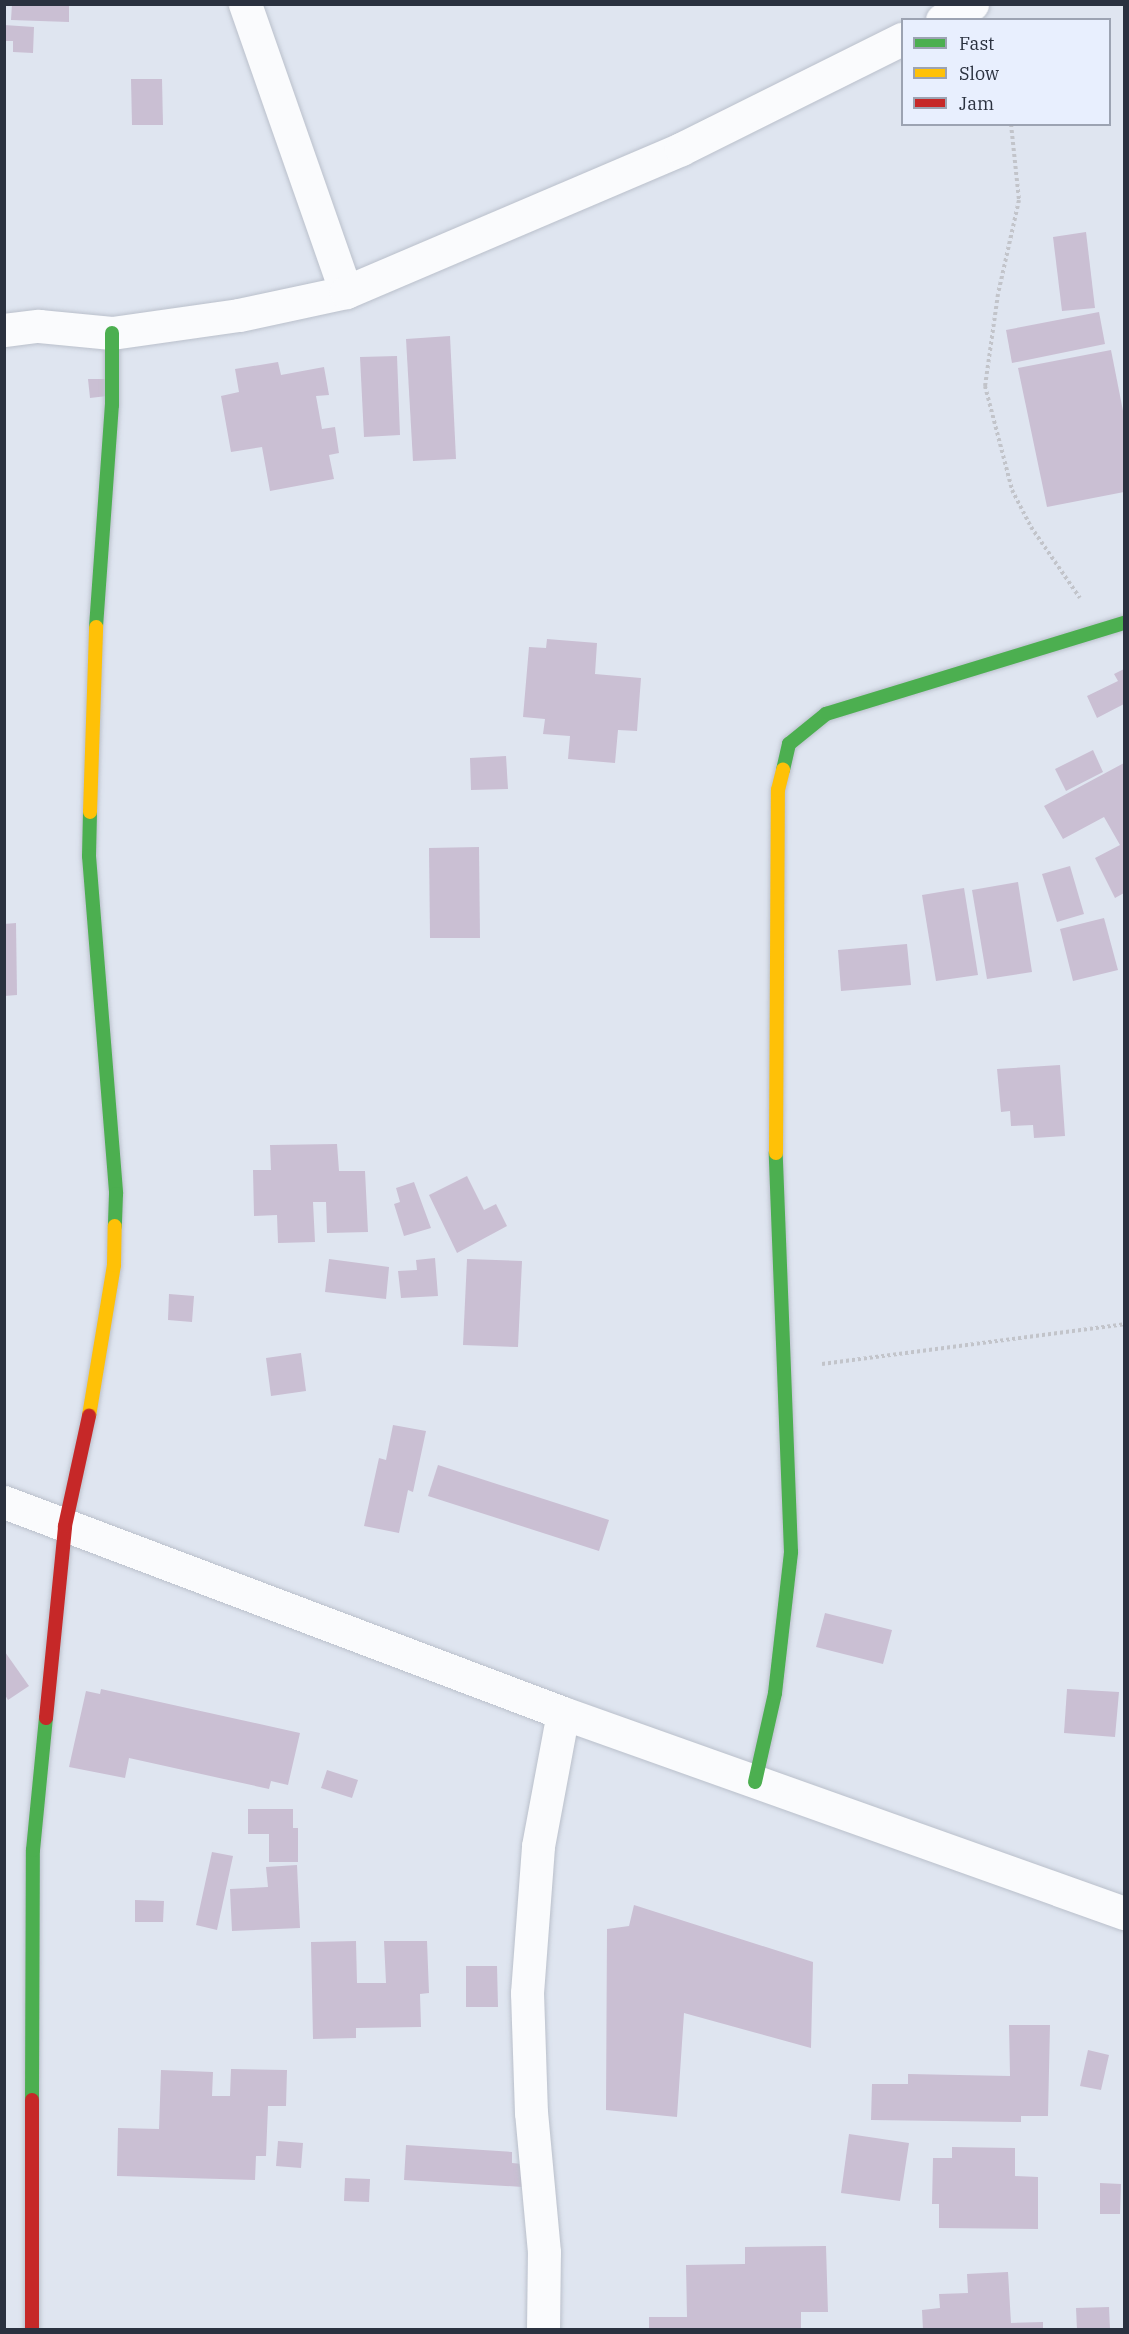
<!DOCTYPE html>
<style>
body{margin:0}
#map{position:relative;width:1129px;height:2334px;overflow:hidden;background:#dfe5f0;font-family:"IBM Plex Serif",serif}
div>[style]{position:absolute}
.building>*{inset:0;background:#cabfd3}
.path>*{height:4px;margin-top:-2px;transform-origin:0;background:repeating-linear-gradient(90deg,#c2c4ca 0 3px,transparent 0 6px)}
.roads{filter:drop-shadow(0 0 2px #bac0cb) drop-shadow(0 0 2px #bac0cb)}
.street>*{height:33px;margin:-16.5px;padding:0 16.5px;transform-origin:16.5px;border-radius:16.5px;background:#fafbfd}
.fast>*{height:14px;margin:-7px;padding:0 7px;transform-origin:7px;border-radius:7px;background:#4caf50}
.slow>*{height:14px;margin:-7px;padding:0 7px;transform-origin:7px;border-radius:7px;background:#ffc107}
.jam>*{height:14px;margin:-7px;padding:0 7px;transform-origin:7px;border-radius:7px;background:#c62828}
span{translate:-50% -50%;white-space:nowrap;text-align:center;line-height:1.15;-webkit-text-stroke:4.5px #e8effe;paint-order:stroke}
.frame{position:absolute;inset:0;border:6px solid #2a313f;pointer-events:none}
.legend{position:absolute;left:901px;top:18px;width:210px;height:108px;box-sizing:border-box;background:#e8effe;border:2px solid #9ca3b2;margin:0;padding:8px 10px;list-style:none;font-size:18px;color:#2a313f}
.legend li{display:flex;align-items:center;gap:12px;height:30px}
.legend b{width:30px;border:2px solid #9ca3b2}
</style>
<div id="map">
<div class="building">
<i style="clip-path:polygon(12px 4px,69px 4px,69px 22px,11px 20px)"></i>
<i style="clip-path:polygon(4px 25px,34px 27px,33px 53px,13px 52px,13px 41px,4px 41px)"></i>
<i style="clip-path:polygon(131px 79px,162px 79px,163px 125px,132px 125px)"></i>
<i style="clip-path:polygon(1086px 232px,1095px 308px,1062px 311px,1053px 237px)"></i>
<i style="clip-path:polygon(1099px 312px,1105px 344px,1012px 363px,1006px 330px)"></i>
<i style="clip-path:polygon(450px 336px,456px 459px,413px 461px,406px 339px)"></i>
<i style="clip-path:polygon(1111px 350px,1124px 416px,1124px 492px,1047px 507px,1018px 368px)"></i>
<i style="clip-path:polygon(397px 356px,400px 435px,364px 437px,360px 357px)"></i>
<i style="clip-path:polygon(278px 362px,281px 375px,324px 367px,329px 395px,316px 396px,322px 429px,335px 427px,339px 453px,329px 455px,334px 479px,270px 491px,262px 447px,231px 452px,221px 396px,239px 392px,235px 369px)"></i>
<i style="clip-path:polygon(88px 379px,106px 379px,107px 396px,90px 398px)"></i>
<i style="clip-path:polygon(547px 639px,597px 643px,595px 674px,641px 678px,637px 731px,618px 730px,615px 763px,568px 759px,570px 736px,543px 734px,545px 719px,523px 717px,529px 647px,546px 648px)"></i>
<i style="clip-path:polygon(1124px 669px,1124px 704px,1097px 718px,1087px 696px,1118px 681px,1114px 674px)"></i>
<i style="clip-path:polygon(1093px 750px,1103px 772px,1066px 791px,1055px 769px)"></i>
<i style="clip-path:polygon(506px 756px,508px 789px,471px 790px,470px 758px)"></i>
<i style="clip-path:polygon(1124px 763px,1124px 893px,1115px 898px,1095px 858px,1120px 845px,1104px 817px,1063px 839px,1044px 806px)"></i>
<i style="clip-path:polygon(479px 847px,480px 938px,430px 938px,429px 848px)"></i>
<i style="clip-path:polygon(1070px 866px,1084px 914px,1057px 922px,1042px 874px)"></i>
<i style="clip-path:polygon(1018px 882px,1032px 972px,987px 979px,972px 890px)"></i>
<i style="clip-path:polygon(964px 888px,978px 975px,936px 981px,922px 895px)"></i>
<i style="clip-path:polygon(1104px 918px,1118px 970px,1073px 981px,1060px 929px)"></i>
<i style="clip-path:polygon(16px 923px,17px 995px,4px 996px,4px 924px)"></i>
<i style="clip-path:polygon(907px 944px,911px 985px,841px 991px,838px 950px)"></i>
<i style="clip-path:polygon(1060px 1065px,1065px 1136px,1034px 1138px,1033px 1125px,1011px 1126px,1010px 1111px,1001px 1112px,997px 1069px)"></i>
<i style="clip-path:polygon(337px 1144px,339px 1171px,365px 1171px,368px 1232px,327px 1233px,326px 1202px,313px 1202px,315px 1242px,278px 1243px,277px 1215px,254px 1216px,253px 1170px,271px 1170px,270px 1145px)"></i>
<i style="clip-path:polygon(467px 1176px,484px 1210px,496px 1204px,507px 1226px,457px 1253px,429px 1195px)"></i>
<i style="clip-path:polygon(414px 1182px,431px 1228px,404px 1236px,394px 1204px,400px 1202px,396px 1188px)"></i>
<i style="clip-path:polygon(435px 1258px,438px 1296px,401px 1298px,398px 1271px,417px 1270px,416px 1260px)"></i>
<i style="clip-path:polygon(329px 1259px,389px 1267px,386px 1299px,325px 1292px)"></i>
<i style="clip-path:polygon(467px 1259px,522px 1261px,518px 1347px,463px 1345px)"></i>
<i style="clip-path:polygon(169px 1294px,194px 1296px,192px 1322px,168px 1320px)"></i>
<i style="clip-path:polygon(301px 1353px,306px 1391px,271px 1396px,266px 1358px)"></i>
<i style="clip-path:polygon(393px 1425px,426px 1431px,413px 1492px,408px 1490px,399px 1533px,364px 1526px,379px 1458px,386px 1460px)"></i>
<i style="clip-path:polygon(438px 1465px,609px 1520px,599px 1551px,428px 1496px)"></i>
<i style="clip-path:polygon(825px 1613px,892px 1630px,883px 1664px,816px 1647px)"></i>
<i style="clip-path:polygon(5px 1652px,29px 1686px,8px 1700px,5px 1695px)"></i>
<i style="clip-path:polygon(101px 1689px,300px 1733px,288px 1785px,271px 1781px,269px 1789px,129px 1758px,125px 1778px,69px 1767px,86px 1691px,100px 1694px)"></i>
<i style="clip-path:polygon(1067px 1689px,1119px 1692px,1115px 1737px,1064px 1733px)"></i>
<i style="clip-path:polygon(327px 1770px,358px 1780px,352px 1798px,321px 1788px)"></i>
<i style="clip-path:polygon(248px 1809px,293px 1809px,293px 1828px,298px 1828px,298px 1862px,269px 1862px,269px 1834px,248px 1834px)"></i>
<i style="clip-path:polygon(212px 1852px,233px 1856px,217px 1930px,196px 1925px)"></i>
<i style="clip-path:polygon(297px 1865px,300px 1928px,232px 1931px,230px 1889px,268px 1887px,266px 1867px)"></i>
<i style="clip-path:polygon(135px 1900px,164px 1901px,163px 1922px,135px 1922px)"></i>
<i style="clip-path:polygon(634px 1905px,813px 1962px,811px 2048px,684px 2013px,677px 2117px,606px 2110px,607px 1929px,629px 1926px)"></i>
<i style="clip-path:polygon(356px 1941px,357px 1983px,386px 1983px,384px 1941px,427px 1941px,429px 1993px,420px 1994px,421px 2027px,356px 2028px,356px 2038px,313px 2039px,311px 1942px)"></i>
<i style="clip-path:polygon(466px 1966px,497px 1966px,498px 2007px,466px 2007px)"></i>
<i style="clip-path:polygon(1009px 2025px,1050px 2025px,1048px 2116px,1021px 2116px,1021px 2122px,871px 2120px,872px 2084px,908px 2084px,908px 2074px,1010px 2076px)"></i>
<i style="clip-path:polygon(1088px 2050px,1109px 2055px,1101px 2090px,1080px 2086px)"></i>
<i style="clip-path:polygon(231px 2069px,287px 2070px,286px 2106px,268px 2106px,266px 2156px,256px 2156px,255px 2180px,117px 2176px,118px 2128px,159px 2129px,161px 2070px,213px 2072px,212px 2096px,230px 2096px)"></i>
<i style="clip-path:polygon(849px 2134px,909px 2143px,900px 2201px,841px 2193px)"></i>
<i style="clip-path:polygon(278px 2141px,303px 2143px,301px 2168px,276px 2166px)"></i>
<i style="clip-path:polygon(406px 2145px,512px 2152px,512px 2163px,523px 2164px,523px 2187px,404px 2180px)"></i>
<i style="clip-path:polygon(952px 2147px,1015px 2148px,1015px 2176px,1038px 2177px,1038px 2229px,939px 2228px,939px 2204px,932px 2204px,933px 2158px,952px 2158px)"></i>
<i style="clip-path:polygon(345px 2178px,370px 2179px,369px 2202px,344px 2201px)"></i>
<i style="clip-path:polygon(1100px 2183px,1121px 2184px,1120px 2214px,1100px 2214px)"></i>
<i style="clip-path:polygon(826px 2246px,828px 2312px,801px 2312px,801px 2330px,649px 2330px,649px 2317px,687px 2317px,686px 2265px,745px 2264px,745px 2247px)"></i>
<i style="clip-path:polygon(1008px 2272px,1011px 2323px,1043px 2322px,1043px 2330px,923px 2330px,922px 2310px,940px 2308px,939px 2294px,968px 2293px,967px 2274px)"></i>
<i style="clip-path:polygon(1109px 2307px,1110px 2330px,1077px 2330px,1076px 2308px)"></i>
</div>
<div class="path">
<i style="left:1011px;top:124px;width:76px;rotate:84deg"></i>
<i style="left:1019px;top:200px;width:96px;rotate:102.6deg"></i>
<i style="left:998px;top:294px;width:93px;rotate:98deg"></i>
<i style="left:985px;top:386px;width:107px;rotate:75.4deg"></i>
<i style="left:1012px;top:490px;width:42px;rotate:62.8deg"></i>
<i style="left:1031px;top:527px;width:86px;rotate:55.4deg"></i>
<i style="left:822px;top:1364px;width:305px;rotate:-7.5deg"></i>
</div>
<div class="roads">
<div class="street">
<i style="left:245px;top:4px;width:305px;rotate:70.7deg"></i>
<i style="left:942px;top:20px;width:34px;rotate:-28deg"></i>
<i style="left:4px;top:330px;width:35px;rotate:-7deg"></i>
<i style="left:39px;top:326px;width:73px;rotate:5.5deg"></i>
<i style="left:112px;top:333px;width:128px;rotate:-8.1deg"></i>
<i style="left:239px;top:315px;width:109px;rotate:-12.1deg"></i>
<i style="left:346px;top:292px;width:364px;rotate:-23.1deg"></i>
<i style="left:681px;top:149px;width:247px;rotate:-26.5deg"></i>
<i style="left:4px;top:1502px;width:597px;rotate:20.68deg"></i>
<i style="left:563px;top:1713px;width:596px;rotate:19.62deg"></i>
<i style="left:543px;top:2330px;width:78px;rotate:-89.3deg"></i>
<i style="left:544px;top:2252px;width:140px;rotate:-95.3deg"></i>
<i style="left:531px;top:2113px;width:120px;rotate:-91.9deg"></i>
<i style="left:527px;top:1993px;width:147px;rotate:-85.7deg"></i>
<i style="left:538px;top:1846px;width:135px;rotate:-79.4deg"></i>
</div>
<div class="fast">
<i style="left:96px;top:627px;width:223px;rotate:-85.9deg"></i>
<i style="left:112px;top:405px;width:72px;rotate:-90deg"></i>
<i style="left:783px;top:770px;width:27px;rotate:-77deg"></i>
<i style="left:789px;top:744px;width:48px;rotate:-39deg"></i>
<i style="left:826px;top:714px;width:312px;rotate:-17deg"></i>
<i style="left:90px;top:812px;width:44px;rotate:91.3deg"></i>
<i style="left:89px;top:856px;width:339px;rotate:85.4deg"></i>
<i style="left:116px;top:1194px;width:32px;rotate:92deg"></i>
<i style="left:755px;top:1782px;width:91px;rotate:-77.3deg"></i>
<i style="left:775px;top:1693px;width:142px;rotate:-83.5deg"></i>
<i style="left:791px;top:1552px;width:399px;rotate:-92.2deg"></i>
<i style="left:32px;top:2100px;width:250px;rotate:-89.8deg"></i>
<i style="left:33px;top:1850px;width:133px;rotate:-84.4deg"></i>
</div>
<div class="slow">
<i style="left:90px;top:812px;width:185px;rotate:-88.1deg"></i>
<i style="left:776px;top:1153px;width:363px;rotate:-89.7deg"></i>
<i style="left:778px;top:790px;width:21px;rotate:-76deg"></i>
<i style="left:89px;top:1416px;width:153px;rotate:-80.6deg"></i>
<i style="left:114px;top:1265px;width:39px;rotate:-89deg"></i>
</div>
<div class="jam">
<i style="left:46px;top:1718px;width:193px;rotate:-84.3deg"></i>
<i style="left:65px;top:1526px;width:113px;rotate:-77.7deg"></i>
<i style="left:32px;top:2330px;width:230px;rotate:-90deg"></i>
</div>
</div>
<div class="frame"></div>
<ul class="legend">
<li><b style="height:8px;background:#4caf50"></b>Fast</li>
<li><b style="height:8px;background:#ffc107"></b>Slow</li>
<li><b style="height:8px;background:#c62828"></b>Jam</li>
</ul>
</div>
